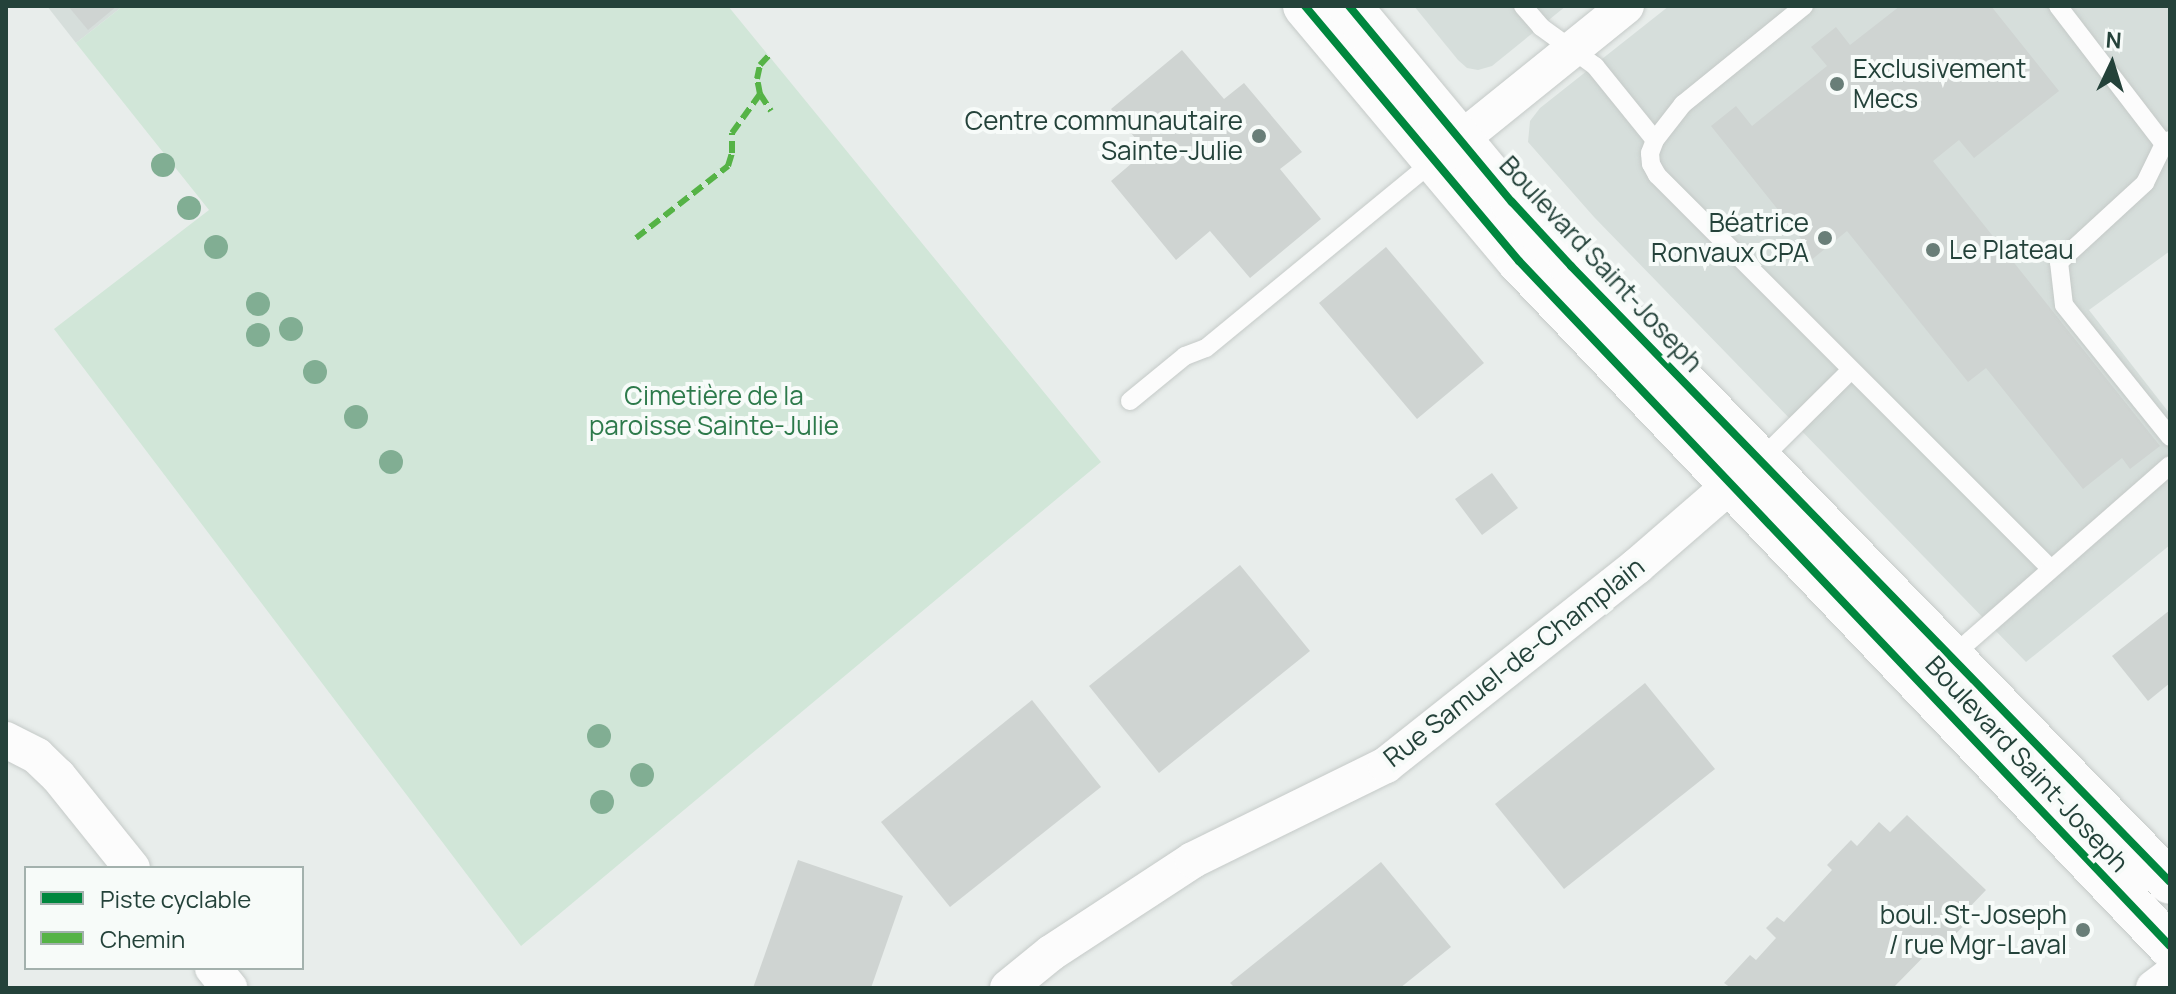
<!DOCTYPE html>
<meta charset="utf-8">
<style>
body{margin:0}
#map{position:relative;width:2176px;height:994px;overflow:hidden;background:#e8edeb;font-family:Manrope,sans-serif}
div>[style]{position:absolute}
.built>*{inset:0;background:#d6dedb}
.green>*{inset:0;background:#d1e6d8}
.building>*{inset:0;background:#cfd4d2}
.roads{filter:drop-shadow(0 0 2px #c5cac8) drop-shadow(0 0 2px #c5cac8)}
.lane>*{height:18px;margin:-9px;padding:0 9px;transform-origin:9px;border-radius:9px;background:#fcfcfc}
.street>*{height:36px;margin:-18px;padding:0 18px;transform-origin:18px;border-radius:18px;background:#fcfcfc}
.secondary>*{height:44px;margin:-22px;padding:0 22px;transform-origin:22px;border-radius:22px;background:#fcfcfc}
.quiet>*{height:6px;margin-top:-3px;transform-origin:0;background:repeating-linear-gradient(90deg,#55b346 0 12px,transparent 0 18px)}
.cycleway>*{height:8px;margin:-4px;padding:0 4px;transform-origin:4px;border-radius:4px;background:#00873e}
.trees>*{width:24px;height:24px;margin:-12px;border-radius:50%;background:#81ae93}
.dots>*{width:22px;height:22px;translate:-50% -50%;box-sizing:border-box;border:4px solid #f7fbf9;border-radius:50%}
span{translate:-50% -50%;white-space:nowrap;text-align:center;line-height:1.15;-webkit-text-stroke:8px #f7fbf9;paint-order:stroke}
.poi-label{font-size:26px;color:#24423a}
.left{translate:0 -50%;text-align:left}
.right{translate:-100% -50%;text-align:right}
.street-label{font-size:26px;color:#24423a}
.park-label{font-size:26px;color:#2d7a4b}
.frame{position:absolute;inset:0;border:8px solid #24423a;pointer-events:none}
.legend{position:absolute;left:24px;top:866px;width:280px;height:104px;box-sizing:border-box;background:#f7fbf9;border:2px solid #a3b1ad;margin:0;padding:10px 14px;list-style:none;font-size:24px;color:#24423a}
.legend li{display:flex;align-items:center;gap:16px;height:40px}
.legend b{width:40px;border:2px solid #a3b1ad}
.north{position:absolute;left:2072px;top:24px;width:80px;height:80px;-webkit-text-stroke:6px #f7fbf9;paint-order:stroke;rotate:4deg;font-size:22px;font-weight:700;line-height:32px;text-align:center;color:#24423a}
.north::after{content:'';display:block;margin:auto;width:28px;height:36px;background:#24423a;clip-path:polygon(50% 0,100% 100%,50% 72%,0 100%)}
</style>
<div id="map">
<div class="built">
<i style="clip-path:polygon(47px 6px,123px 6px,76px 43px)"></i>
<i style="clip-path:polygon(1414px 6px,1566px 6px,1492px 66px,1478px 70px,1467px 68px,1458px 60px)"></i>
<i style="clip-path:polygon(1669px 6px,2170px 6px,2170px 251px,2089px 310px,2170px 414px,2170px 545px,2026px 662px,1594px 217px,1528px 142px,1530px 121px,1540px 108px)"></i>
</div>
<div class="green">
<i style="clip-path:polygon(123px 6px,728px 6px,1101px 462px,521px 946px,54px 329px,209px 210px,76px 43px)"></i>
</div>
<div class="building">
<i style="clip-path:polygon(68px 6px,117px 6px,88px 30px)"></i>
<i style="clip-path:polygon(1900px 6px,1991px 6px,2059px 91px,1974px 158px,1959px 140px,1933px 161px,2160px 446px,2130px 469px,2122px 458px,2083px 489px,1986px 368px,1968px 382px,1847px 231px,1810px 261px,1798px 246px,1803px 241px,1711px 126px,1736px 106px,1752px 126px,1827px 66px,1811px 47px,1836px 27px,1850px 45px)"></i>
<i style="clip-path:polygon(1182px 50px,1224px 99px,1244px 83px,1302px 152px,1280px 169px,1321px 219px,1250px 278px,1210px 231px,1176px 260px,1111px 181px,1146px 151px,1111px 109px)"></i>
<i style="clip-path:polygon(1386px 247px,1484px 363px,1417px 419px,1319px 303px)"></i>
<i style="clip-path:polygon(1492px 473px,1518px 508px,1482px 535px,1455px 499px)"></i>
<i style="clip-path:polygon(1240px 565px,1310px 651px,1159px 773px,1089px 686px)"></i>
<i style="clip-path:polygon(2170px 610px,2170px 683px,2148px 701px,2112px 656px)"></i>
<i style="clip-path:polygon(1645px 683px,1715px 769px,1564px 889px,1495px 804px)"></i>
<i style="clip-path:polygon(1032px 700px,1101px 787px,950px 907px,881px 822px)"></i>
<i style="clip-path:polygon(1907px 815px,1986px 890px,1963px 914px,1969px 920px,1944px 946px,1939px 941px,1893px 988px,1731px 988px,1724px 983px,1750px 955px,1756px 960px,1776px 938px,1766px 928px,1777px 917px,1784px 922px,1832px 870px,1827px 865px,1851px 840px,1857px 846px,1879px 822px,1890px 832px)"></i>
<i style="clip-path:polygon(798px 860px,903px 896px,871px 988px,753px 988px)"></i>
<i style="clip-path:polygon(1381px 862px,1451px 947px,1400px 988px,1235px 988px,1230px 983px)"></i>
</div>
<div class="roads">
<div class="lane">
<i style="left:1523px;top:6px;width:28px;rotate:49deg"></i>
<i style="left:1541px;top:27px;width:67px;rotate:35.8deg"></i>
<i style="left:1595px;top:66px;width:95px;rotate:51deg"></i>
<i style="left:1804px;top:6px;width:156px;rotate:141deg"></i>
<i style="left:1683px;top:104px;width:46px;rotate:127.9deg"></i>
<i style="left:1655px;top:140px;width:14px;rotate:111deg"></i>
<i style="left:1650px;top:153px;width:11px;rotate:85deg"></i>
<i style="left:1651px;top:164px;width:13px;rotate:61deg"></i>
<i style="left:1657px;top:175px;width:556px;rotate:45deg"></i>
<i style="left:2058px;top:6px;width:174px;rotate:52.5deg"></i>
<i style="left:2164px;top:144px;width:7px;rotate:-34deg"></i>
<i style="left:2164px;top:144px;width:43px;rotate:116deg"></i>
<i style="left:2145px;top:183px;width:117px;rotate:137.4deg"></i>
<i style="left:2059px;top:262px;width:43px;rotate:83.4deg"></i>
<i style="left:2064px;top:305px;width:169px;rotate:51.2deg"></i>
<i style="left:1130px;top:401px;width:71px;rotate:-39.3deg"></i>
<i style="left:1185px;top:356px;width:22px;rotate:-21deg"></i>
<i style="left:1206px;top:348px;width:295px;rotate:-39.4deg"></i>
<i style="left:1759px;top:461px;width:129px;rotate:-44.7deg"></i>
<i style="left:1951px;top:657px;width:291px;rotate:-41.2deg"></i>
</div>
<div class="street">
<i style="left:1440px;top:156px;width:239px;rotate:-38.9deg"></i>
<i style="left:6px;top:740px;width:35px;rotate:27deg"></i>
<i style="left:37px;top:756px;width:29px;rotate:44deg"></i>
<i style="left:58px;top:776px;width:118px;rotate:51.2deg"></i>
<i style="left:213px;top:968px;width:26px;rotate:51deg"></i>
<i style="left:1008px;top:988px;width:55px;rotate:-39.1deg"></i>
<i style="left:1051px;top:953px;width:170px;rotate:-33.2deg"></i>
<i style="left:1193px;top:860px;width:215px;rotate:-26.2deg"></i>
<i style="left:1386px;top:765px;width:320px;rotate:-38.4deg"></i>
<i style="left:1637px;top:566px;width:150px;rotate:-40.9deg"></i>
<i style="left:2154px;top:988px;width:20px;rotate:-37deg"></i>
</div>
<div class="secondary">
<i style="left:1305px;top:6px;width:333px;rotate:50deg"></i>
<i style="left:1519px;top:261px;width:945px;rotate:46.46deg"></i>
<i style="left:1349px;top:6px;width:255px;rotate:50.3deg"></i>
<i style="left:1512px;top:202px;width:87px;rotate:47.3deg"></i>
<i style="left:1571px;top:266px;width:859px;rotate:45.8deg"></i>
</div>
</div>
<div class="quiet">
<i style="left:760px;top:94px;width:20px;rotate:57deg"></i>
<i style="left:636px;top:238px;width:117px;rotate:-38deg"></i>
<i style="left:728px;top:166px;width:14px;rotate:-73deg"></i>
<i style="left:732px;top:153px;width:20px;rotate:-90deg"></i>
<i style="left:732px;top:133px;width:48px;rotate:-54.3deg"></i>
<i style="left:760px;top:94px;width:15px;rotate:-101deg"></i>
<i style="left:757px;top:79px;width:14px;rotate:-78deg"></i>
<i style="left:760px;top:65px;width:16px;rotate:-47deg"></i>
</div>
<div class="cycleway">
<i style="left:1305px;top:6px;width:333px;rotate:50deg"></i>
<i style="left:1519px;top:261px;width:945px;rotate:46.46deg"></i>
<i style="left:1349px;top:6px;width:255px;rotate:50.3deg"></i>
<i style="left:1512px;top:202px;width:87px;rotate:47.3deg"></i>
<i style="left:1571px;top:266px;width:859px;rotate:45.8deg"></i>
</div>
<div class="trees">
<i style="left:163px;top:165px"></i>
<i style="left:189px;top:208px"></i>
<i style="left:216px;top:247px"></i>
<i style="left:258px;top:304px"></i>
<i style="left:291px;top:329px"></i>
<i style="left:258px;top:335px"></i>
<i style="left:315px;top:372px"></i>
<i style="left:356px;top:417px"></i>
<i style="left:391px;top:462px"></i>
<i style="left:599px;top:736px"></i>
<i style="left:642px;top:775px"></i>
<i style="left:602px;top:802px"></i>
</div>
<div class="dots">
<i style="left:1837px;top:84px;background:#697e78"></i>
<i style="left:1259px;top:136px;background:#697e78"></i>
<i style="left:1825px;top:238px;background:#697e78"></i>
<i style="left:1933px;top:250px;background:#697e78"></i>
<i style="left:2083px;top:930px;background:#697e78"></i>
</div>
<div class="poi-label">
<span class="left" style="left:1853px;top:84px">Exclusivement<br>Mecs</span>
<span class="right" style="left:1243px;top:136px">Centre communautaire<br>Sainte-Julie</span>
<span class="right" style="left:1809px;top:238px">Béatrice<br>Ronvaux CPA</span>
<span class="left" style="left:1949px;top:250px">Le Plateau</span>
<span class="right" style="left:2067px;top:930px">boul. St-Joseph<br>/ rue Mgr-Laval</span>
</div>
<div class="street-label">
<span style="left:1601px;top:264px;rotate:47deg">Boulevard Saint-Joseph</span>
<span style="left:1514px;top:662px;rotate:-38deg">Rue Samuel-de-Champlain</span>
<span style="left:2027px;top:764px;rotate:47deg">Boulevard Saint-Joseph</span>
</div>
<div class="park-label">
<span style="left:714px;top:411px">Cimetière de la<br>paroisse Sainte-Julie</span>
</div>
<div class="frame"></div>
<ul class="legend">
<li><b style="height:10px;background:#00873e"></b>Piste cyclable</li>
<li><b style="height:10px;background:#55b346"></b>Chemin</li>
</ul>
<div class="north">N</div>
</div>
